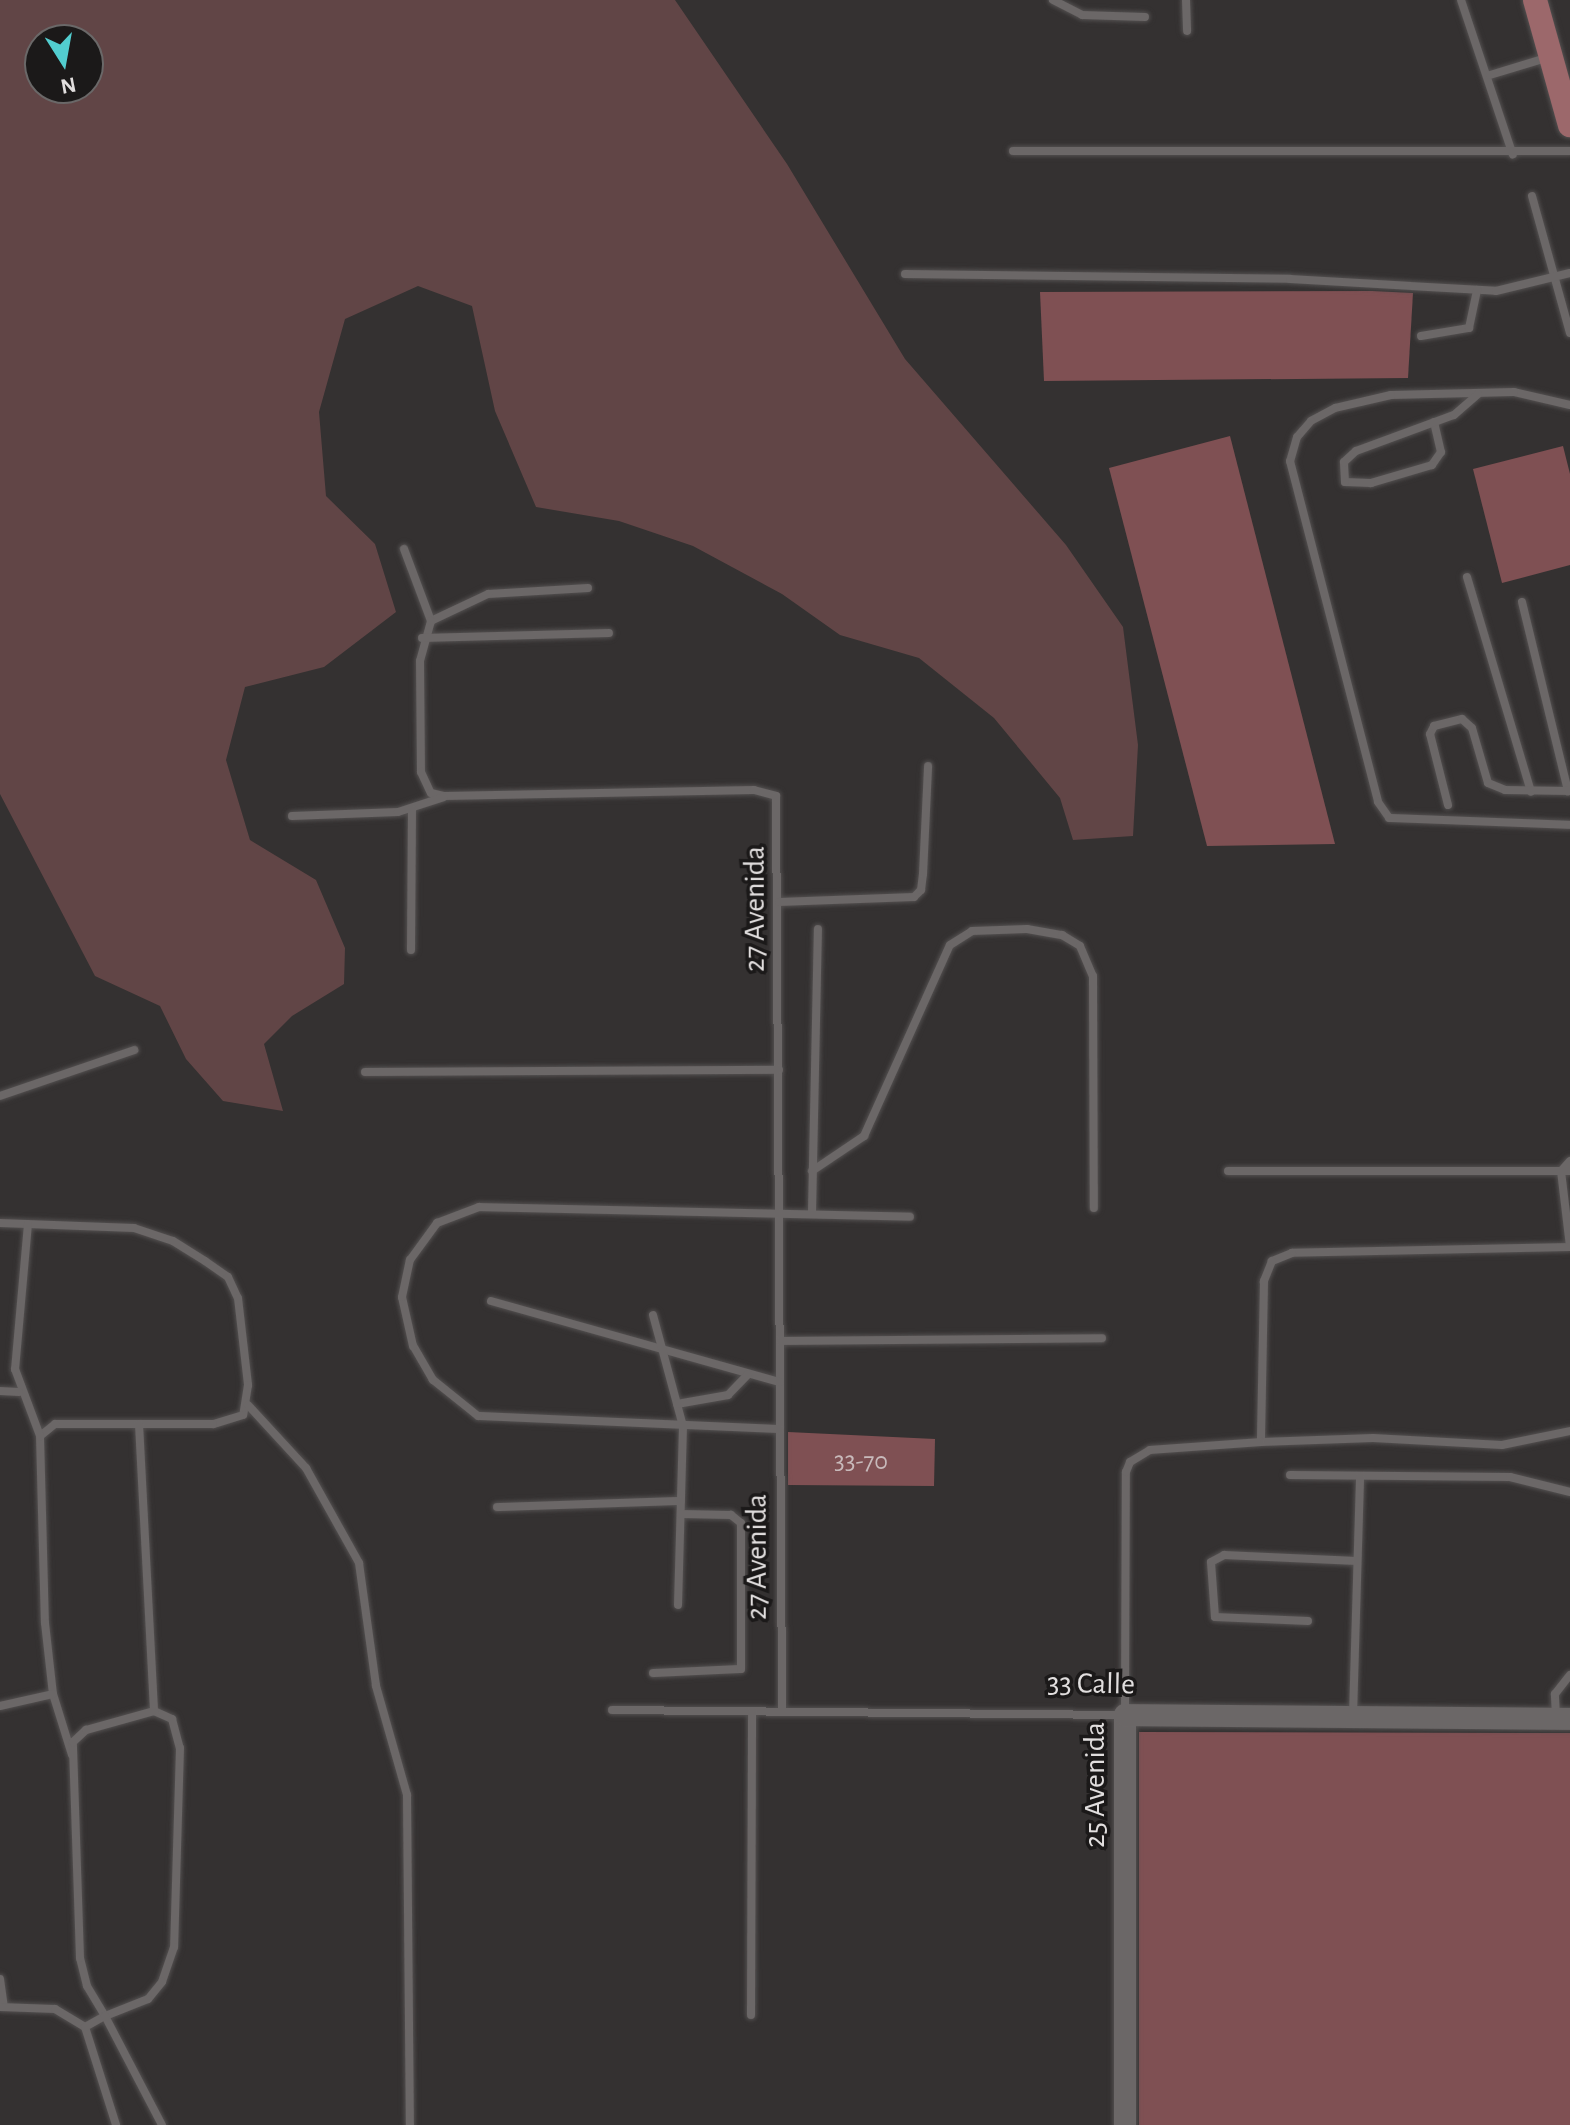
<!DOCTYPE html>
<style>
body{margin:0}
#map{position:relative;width:1570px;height:2125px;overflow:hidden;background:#343131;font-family:"Alegreya Sans",sans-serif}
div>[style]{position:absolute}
.green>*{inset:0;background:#614546}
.building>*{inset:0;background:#7f5053}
.roads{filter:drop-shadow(0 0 2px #535050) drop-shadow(0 0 2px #535050)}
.lane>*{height:8px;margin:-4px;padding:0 4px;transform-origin:4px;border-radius:4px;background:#6b6767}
.secondary>*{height:22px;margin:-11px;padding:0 11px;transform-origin:11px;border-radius:11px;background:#6b6767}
.primary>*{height:24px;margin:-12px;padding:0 12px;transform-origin:12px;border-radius:12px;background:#9c686b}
span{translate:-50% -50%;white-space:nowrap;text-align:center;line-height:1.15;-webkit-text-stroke:7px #1b1919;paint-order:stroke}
.number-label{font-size:26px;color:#c8babb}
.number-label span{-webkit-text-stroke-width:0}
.street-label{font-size:30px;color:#e1dede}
.north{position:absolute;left:24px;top:24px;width:80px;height:80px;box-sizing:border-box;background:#1b1919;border:2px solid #6a6868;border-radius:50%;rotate:169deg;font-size:22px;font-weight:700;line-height:32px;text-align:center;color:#e1dede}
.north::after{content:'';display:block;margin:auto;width:28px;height:36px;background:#52cdcf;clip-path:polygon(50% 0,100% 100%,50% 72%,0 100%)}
</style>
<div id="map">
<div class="green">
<i style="clip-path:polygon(evenodd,0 0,675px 0,787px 164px,905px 359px,1066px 545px,1123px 627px,1138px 745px,1133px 836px,1073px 840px,1060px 798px,994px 718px,919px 658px,840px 635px,782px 594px,693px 546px,619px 521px,536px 507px,495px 411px,472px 306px,418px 286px,345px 319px,319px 412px,326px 496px,375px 544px,396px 612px,324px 667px,245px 687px,226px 760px,250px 840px,316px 880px,345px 948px,344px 984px,292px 1016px,264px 1044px,283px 1111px,223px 1101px,186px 1059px,160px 1006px,95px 976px,0 794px,0 0,40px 40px,88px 40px,88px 88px,40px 88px,40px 40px)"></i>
</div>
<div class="building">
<i style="clip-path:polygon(1372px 291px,1413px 293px,1408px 378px,1044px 381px,1040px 292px)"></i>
<i style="clip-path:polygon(1230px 436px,1335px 844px,1207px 846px,1109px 468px)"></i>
<i style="clip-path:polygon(1563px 446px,1570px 474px,1570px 565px,1502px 583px,1473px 469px)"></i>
<i style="clip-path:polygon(788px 1432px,935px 1439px,934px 1486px,788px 1485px)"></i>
<i style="clip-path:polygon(1139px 1732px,1570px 1733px,1570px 2125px,1139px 2125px)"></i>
</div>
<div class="roads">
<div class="lane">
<i style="left:1053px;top:0;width:33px;rotate:27deg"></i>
<i style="left:1082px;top:15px;width:63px;rotate:1.8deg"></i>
<i style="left:1186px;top:0;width:31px;rotate:88deg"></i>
<i style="left:1461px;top:0;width:163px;rotate:71.5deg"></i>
<i style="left:1490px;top:75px;width:59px;rotate:-16.9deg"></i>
<i style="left:1013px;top:151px;width:557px"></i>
<i style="left:1532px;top:196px;width:142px;rotate:74.5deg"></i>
<i style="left:905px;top:274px;width:385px;rotate:0.7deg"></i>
<i style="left:1290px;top:279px;width:206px;rotate:3.3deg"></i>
<i style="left:1496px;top:291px;width:76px;rotate:-13.7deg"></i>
<i style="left:1421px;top:336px;width:49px;rotate:-9.5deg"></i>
<i style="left:1469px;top:328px;width:39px;rotate:-78deg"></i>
<i style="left:1570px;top:405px;width:57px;rotate:-166.9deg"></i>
<i style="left:1514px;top:392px;width:123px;rotate:178.6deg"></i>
<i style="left:1391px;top:395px;width:57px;rotate:166.9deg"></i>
<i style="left:1335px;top:408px;width:27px;rotate:152deg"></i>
<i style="left:1311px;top:421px;width:21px;rotate:131deg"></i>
<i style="left:1297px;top:437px;width:25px;rotate:106deg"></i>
<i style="left:1290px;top:461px;width:352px;rotate:75.5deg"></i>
<i style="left:1378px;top:802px;width:19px;rotate:55deg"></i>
<i style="left:1389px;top:818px;width:181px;rotate:2.2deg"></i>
<i style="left:1434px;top:422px;width:31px;rotate:77deg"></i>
<i style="left:1441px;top:452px;width:16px;rotate:125deg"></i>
<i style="left:1432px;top:465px;width:64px;rotate:163.6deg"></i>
<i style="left:1371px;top:483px;width:26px;rotate:-178deg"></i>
<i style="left:1345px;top:482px;width:20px;rotate:-93deg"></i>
<i style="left:1344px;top:462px;width:16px;rotate:-43deg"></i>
<i style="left:1356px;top:451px;width:104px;rotate:-20.2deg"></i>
<i style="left:1454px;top:415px;width:32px;rotate:-41deg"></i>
<i style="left:404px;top:549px;width:77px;rotate:69.4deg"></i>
<i style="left:1467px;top:577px;width:224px;rotate:73.4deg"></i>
<i style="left:588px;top:588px;width:100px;rotate:176.6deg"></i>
<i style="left:488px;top:594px;width:63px;rotate:154.7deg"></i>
<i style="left:431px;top:621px;width:41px;rotate:105.4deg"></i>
<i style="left:420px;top:661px;width:111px;rotate:89.5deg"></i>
<i style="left:421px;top:772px;width:23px;rotate:65deg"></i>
<i style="left:431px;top:793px;width:13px;rotate:13deg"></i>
<i style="left:444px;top:796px;width:310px;rotate:-1.1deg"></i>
<i style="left:754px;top:790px;width:23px;rotate:15deg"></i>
<i style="left:776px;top:796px;width:914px;rotate:89.62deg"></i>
<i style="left:1522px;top:602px;width:195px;rotate:76.3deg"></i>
<i style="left:422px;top:638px;width:187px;rotate:-1.5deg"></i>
<i style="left:1448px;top:805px;width:73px;rotate:-104.2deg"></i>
<i style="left:1430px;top:734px;width:9px;rotate:-63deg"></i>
<i style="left:1434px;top:726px;width:29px;rotate:-14deg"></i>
<i style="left:1462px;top:719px;width:13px;rotate:42deg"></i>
<i style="left:1472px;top:728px;width:57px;rotate:73.8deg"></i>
<i style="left:1488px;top:783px;width:18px;rotate:22deg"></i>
<i style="left:1505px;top:790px;width:65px;rotate:0.9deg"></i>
<i style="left:292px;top:816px;width:106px;rotate:-2.2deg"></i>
<i style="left:398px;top:812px;width:48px;rotate:-18.1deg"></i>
<i style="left:779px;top:902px;width:135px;rotate:-2.1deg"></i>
<i style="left:914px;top:897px;width:10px;rotate:-45deg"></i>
<i style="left:921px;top:890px;width:16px;rotate:-83deg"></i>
<i style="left:923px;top:874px;width:108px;rotate:-87.3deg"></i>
<i style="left:411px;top:950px;width:141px;rotate:-89.6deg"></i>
<i style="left:365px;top:1072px;width:414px;rotate:-0.3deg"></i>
<i style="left:0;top:1096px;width:142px;rotate:-18.9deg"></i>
<i style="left:1570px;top:1161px;width:13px;rotate:132deg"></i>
<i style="left:1561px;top:1171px;width:76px;rotate:83.2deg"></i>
<i style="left:812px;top:1171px;width:63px;rotate:-33.9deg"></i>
<i style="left:864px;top:1136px;width:209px;rotate:-65.8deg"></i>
<i style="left:950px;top:945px;width:26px;rotate:-32deg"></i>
<i style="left:972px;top:931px;width:55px;rotate:-2.1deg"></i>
<i style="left:1027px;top:929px;width:36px;rotate:10deg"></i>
<i style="left:1062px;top:935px;width:21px;rotate:31deg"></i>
<i style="left:1080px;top:946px;width:33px;rotate:67deg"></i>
<i style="left:1093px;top:976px;width:232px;rotate:89.8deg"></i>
<i style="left:1228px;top:1171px;width:342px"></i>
<i style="left:812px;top:1212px;width:283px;rotate:-88.8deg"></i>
<i style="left:0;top:1223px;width:134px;rotate:2.1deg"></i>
<i style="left:134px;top:1228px;width:41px;rotate:18.4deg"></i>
<i style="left:173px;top:1241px;width:38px;rotate:32deg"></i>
<i style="left:205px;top:1261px;width:28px;rotate:35deg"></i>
<i style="left:228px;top:1277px;width:23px;rotate:65deg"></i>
<i style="left:238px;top:1298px;width:88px;rotate:83.4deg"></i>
<i style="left:248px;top:1385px;width:30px;rotate:99deg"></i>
<i style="left:243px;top:1415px;width:31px;rotate:163deg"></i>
<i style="left:213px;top:1424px;width:158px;rotate:180deg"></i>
<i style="left:55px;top:1424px;width:19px;rotate:141deg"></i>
<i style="left:40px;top:1436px;width:187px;rotate:88.5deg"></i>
<i style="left:45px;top:1623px;width:71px;rotate:83.6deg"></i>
<i style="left:53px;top:1694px;width:64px;rotate:72.7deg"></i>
<i style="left:28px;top:1224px;width:146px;rotate:95.1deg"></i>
<i style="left:15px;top:1369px;width:72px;rotate:69.5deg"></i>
<i style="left:1570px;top:1247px;width:278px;rotate:178.8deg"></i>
<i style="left:1292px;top:1253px;width:22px;rotate:158deg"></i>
<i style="left:1272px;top:1261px;width:22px;rotate:112deg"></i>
<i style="left:1264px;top:1281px;width:161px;rotate:91.1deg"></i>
<i style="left:1261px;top:1442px;width:112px;rotate:-2deg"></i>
<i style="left:1373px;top:1438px;width:129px;rotate:3.1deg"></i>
<i style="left:1502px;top:1445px;width:69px;rotate:-11.6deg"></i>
<i style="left:491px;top:1301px;width:300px;rotate:15.7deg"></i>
<i style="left:653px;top:1315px;width:115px;rotate:74.9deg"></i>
<i style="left:683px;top:1426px;width:179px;rotate:91.6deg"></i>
<i style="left:780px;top:1341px;width:322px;rotate:-0.5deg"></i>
<i style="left:0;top:1391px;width:19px;rotate:3deg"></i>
<i style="left:677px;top:1404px;width:52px;rotate:-10deg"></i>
<i style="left:728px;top:1395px;width:29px;rotate:-46deg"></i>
<i style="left:248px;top:1405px;width:86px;rotate:47.4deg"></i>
<i style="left:306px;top:1468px;width:109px;rotate:60.8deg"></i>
<i style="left:359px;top:1563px;width:124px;rotate:82.1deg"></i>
<i style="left:376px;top:1686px;width:113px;rotate:74.1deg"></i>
<i style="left:407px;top:1795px;width:330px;rotate:89.5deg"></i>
<i style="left:139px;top:1424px;width:287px;rotate:87deg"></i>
<i style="left:780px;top:1429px;width:302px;rotate:-177.5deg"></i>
<i style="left:478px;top:1416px;width:58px;rotate:-141.3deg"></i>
<i style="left:433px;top:1380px;width:39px;rotate:-120deg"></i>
<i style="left:413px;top:1346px;width:50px;rotate:-102.7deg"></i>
<i style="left:402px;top:1297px;width:38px;rotate:-78deg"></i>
<i style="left:410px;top:1260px;width:46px;rotate:-53.9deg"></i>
<i style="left:437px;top:1223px;width:45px;rotate:-20.9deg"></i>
<i style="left:479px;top:1207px;width:431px;rotate:1.3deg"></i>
<i style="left:1290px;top:1475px;width:220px;rotate:0.5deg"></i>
<i style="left:1510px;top:1477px;width:62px;rotate:14deg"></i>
<i style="left:497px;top:1507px;width:184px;rotate:-1.9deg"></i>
<i style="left:1308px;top:1621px;width:93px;rotate:-177.5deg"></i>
<i style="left:1215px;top:1617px;width:55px;rotate:-94.2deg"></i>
<i style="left:1211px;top:1562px;width:15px;rotate:-28deg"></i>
<i style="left:1224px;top:1555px;width:133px;rotate:2.6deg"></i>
<i style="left:653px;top:1673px;width:88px;rotate:-2.6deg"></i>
<i style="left:741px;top:1669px;width:146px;rotate:-90deg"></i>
<i style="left:741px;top:1523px;width:13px;rotate:-141deg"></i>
<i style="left:731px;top:1515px;width:50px;rotate:-178.9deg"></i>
<i style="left:0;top:1706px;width:54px;rotate:-12.8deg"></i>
<i style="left:612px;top:1710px;width:513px;rotate:0.56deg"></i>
<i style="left:1125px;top:1715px;width:243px;rotate:-89.8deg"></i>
<i style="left:1126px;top:1472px;width:11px;rotate:-68deg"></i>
<i style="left:1130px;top:1462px;width:23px;rotate:-31deg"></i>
<i style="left:1150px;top:1450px;width:111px;rotate:-4.1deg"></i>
<i style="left:154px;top:1711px;width:20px;rotate:24deg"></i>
<i style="left:172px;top:1719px;width:30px;rotate:75deg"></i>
<i style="left:180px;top:1748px;width:199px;rotate:91.7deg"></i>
<i style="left:174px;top:1947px;width:37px;rotate:109deg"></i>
<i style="left:162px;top:1982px;width:22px;rotate:129deg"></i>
<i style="left:148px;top:1999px;width:46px;rotate:158.4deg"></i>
<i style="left:105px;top:2016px;width:35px;rotate:-121deg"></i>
<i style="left:87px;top:1986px;width:29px;rotate:-104deg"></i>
<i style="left:80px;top:1958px;width:216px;rotate:-91.9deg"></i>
<i style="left:73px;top:1742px;width:18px;rotate:-43deg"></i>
<i style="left:86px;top:1730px;width:71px;rotate:-15.6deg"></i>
<i style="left:1353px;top:1715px;width:239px;rotate:-88.3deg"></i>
<i style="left:1556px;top:1716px;width:22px;rotate:-93deg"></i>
<i style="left:1555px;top:1694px;width:24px;rotate:-52deg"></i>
<i style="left:0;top:1979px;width:27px;rotate:82deg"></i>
<i style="left:0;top:2007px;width:55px;rotate:2.1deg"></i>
<i style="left:55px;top:2009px;width:35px;rotate:31deg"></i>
<i style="left:85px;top:2027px;width:103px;rotate:72.4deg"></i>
<i style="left:751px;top:2015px;width:304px;rotate:-89.8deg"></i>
<i style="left:85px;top:2027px;width:23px;rotate:-29deg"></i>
<i style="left:105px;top:2016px;width:123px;rotate:62.4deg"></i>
</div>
<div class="secondary">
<i style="left:1125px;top:2125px;width:410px;rotate:-90deg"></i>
<i style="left:1125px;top:1715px;width:445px;rotate:0.5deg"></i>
</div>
<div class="primary">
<i style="left:1535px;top:0;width:130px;rotate:74.4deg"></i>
</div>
</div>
<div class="number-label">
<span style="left:861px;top:1462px">33-70</span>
</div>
<div class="street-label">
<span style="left:755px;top:909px;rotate:-90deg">27 Avenida</span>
<span style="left:757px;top:1557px;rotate:-90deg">27 Avenida</span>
<span style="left:1091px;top:1684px;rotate:1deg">33 Calle</span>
<span style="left:1095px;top:1785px;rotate:-90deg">25 Avenida</span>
</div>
<div class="north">N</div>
</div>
